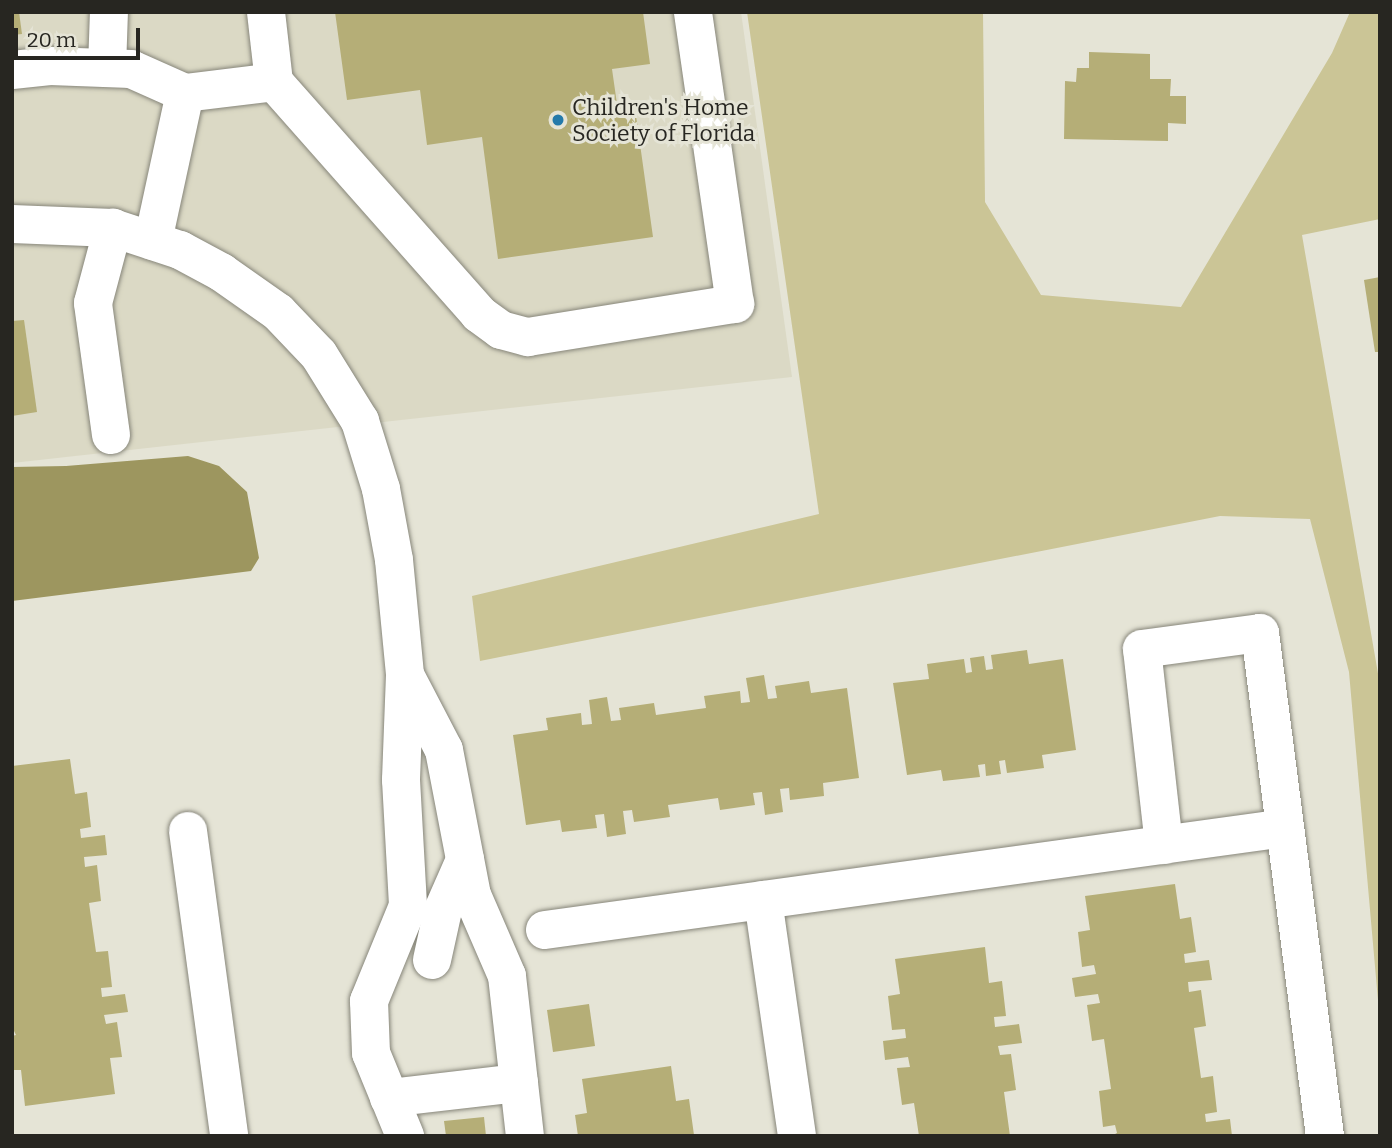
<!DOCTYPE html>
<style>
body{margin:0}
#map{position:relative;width:1392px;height:1148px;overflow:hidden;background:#e5e4d6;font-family:Bitter,serif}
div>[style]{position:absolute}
.built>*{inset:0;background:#dbd9c5}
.green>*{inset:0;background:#cbc596}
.water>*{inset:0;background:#9d965f}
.building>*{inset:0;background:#b5ae77}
.roads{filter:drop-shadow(0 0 2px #87867a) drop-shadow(0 0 2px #87867a)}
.minor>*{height:38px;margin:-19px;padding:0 19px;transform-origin:19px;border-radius:19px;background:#fff}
.dots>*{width:19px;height:19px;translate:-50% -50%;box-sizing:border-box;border:4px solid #e5e4d6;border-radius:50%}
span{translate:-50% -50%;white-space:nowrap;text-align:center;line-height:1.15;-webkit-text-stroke:6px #e5e4d6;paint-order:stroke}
.poi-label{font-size:23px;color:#272621}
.left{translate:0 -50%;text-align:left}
.frame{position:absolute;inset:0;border:14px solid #272621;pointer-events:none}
.scale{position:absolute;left:14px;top:28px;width:126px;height:32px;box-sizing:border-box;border:4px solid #272621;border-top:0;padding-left:9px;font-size:21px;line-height:24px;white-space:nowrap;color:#272621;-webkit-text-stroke:5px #e5e4d6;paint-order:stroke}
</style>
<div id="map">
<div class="built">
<i style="clip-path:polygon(12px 12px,741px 12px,792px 377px,12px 463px)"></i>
</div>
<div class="green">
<i style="clip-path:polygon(747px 12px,983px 12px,985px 202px,1041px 295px,1181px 307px,1332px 53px,1350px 12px,1380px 12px,1380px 219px,1302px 235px,1380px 685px,1380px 1023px,1349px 672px,1310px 519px,1220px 516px,480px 661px,472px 596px,819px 514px)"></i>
</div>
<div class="water">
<i style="clip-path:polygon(188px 456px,219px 466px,247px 492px,259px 558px,251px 571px,12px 601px,12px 467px,66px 466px)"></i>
</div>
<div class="building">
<i style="clip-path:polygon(12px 12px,19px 12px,22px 34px,12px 35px)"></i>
<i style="clip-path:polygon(335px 12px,643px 12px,650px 64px,612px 69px,617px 104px,634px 101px,653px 237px,498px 259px,482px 137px,427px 145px,420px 90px,347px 100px)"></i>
<i style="clip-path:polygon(1089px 52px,1150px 54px,1150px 79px,1171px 79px,1170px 96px,1186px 96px,1186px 124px,1168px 123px,1168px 141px,1064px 139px,1065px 81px,1076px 82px,1077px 68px,1089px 68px)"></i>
<i style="clip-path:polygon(1380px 277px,1380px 352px,1375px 352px,1364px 280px)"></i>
<i style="clip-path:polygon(24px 320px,37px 412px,12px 416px,12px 321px)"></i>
<i style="clip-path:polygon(1027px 650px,1029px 664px,1063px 659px,1076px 750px,1042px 755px,1044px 768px,1007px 773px,1005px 760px,999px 761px,1001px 774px,986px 776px,985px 764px,978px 765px,980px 777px,943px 781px,941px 770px,907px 775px,893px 683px,929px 679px,927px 664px,964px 659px,966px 673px,972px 672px,970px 658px,984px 656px,986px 670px,993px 669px,991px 655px)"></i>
<i style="clip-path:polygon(764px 675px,768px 699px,777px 698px,775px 686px,809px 681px,811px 693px,847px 688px,859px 778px,823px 783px,824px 796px,790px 800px,789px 788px,780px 789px,783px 812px,765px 815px,762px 792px,753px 793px,755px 805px,720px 810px,718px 798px,668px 805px,670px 817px,634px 822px,632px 810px,623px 811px,626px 834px,607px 837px,604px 814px,595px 815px,597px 828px,562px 832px,560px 820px,526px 825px,513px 735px,548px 730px,546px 718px,581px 713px,582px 725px,592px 724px,589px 700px,607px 697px,611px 721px,621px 720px,619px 708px,654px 703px,656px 715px,706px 708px,704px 696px,740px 691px,741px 703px,750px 702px,746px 678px)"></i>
<i style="clip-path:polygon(70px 759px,75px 794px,87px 792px,91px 827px,80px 829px,81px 838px,105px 835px,107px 855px,84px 857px,85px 867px,97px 865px,101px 901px,89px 903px,96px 952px,108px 951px,112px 987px,101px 988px,102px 997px,125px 994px,128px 1012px,104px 1015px,106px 1024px,117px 1022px,122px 1057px,110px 1058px,115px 1094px,25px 1106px,21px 1070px,12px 1070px,12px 1036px,16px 1035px,12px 1027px,12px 766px)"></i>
<i style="clip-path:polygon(1175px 884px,1180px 919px,1191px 917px,1196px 952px,1184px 954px,1185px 963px,1209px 960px,1212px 980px,1188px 982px,1189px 992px,1201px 990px,1206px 1026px,1194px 1028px,1201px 1078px,1213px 1076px,1217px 1112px,1205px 1114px,1206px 1122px,1230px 1119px,1232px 1136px,1111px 1136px,1117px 1133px,1115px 1125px,1103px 1127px,1099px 1091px,1111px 1089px,1104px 1039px,1092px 1041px,1087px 1005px,1100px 1003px,1098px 994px,1075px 997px,1072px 978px,1096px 974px,1094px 965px,1082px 967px,1078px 932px,1090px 930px,1085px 896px)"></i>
<i style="clip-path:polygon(985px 947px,989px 983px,1002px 981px,1006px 1016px,994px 1017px,995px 1027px,1019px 1024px,1022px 1043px,998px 1046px,1000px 1055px,1011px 1054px,1016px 1090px,1004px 1092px,1010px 1136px,919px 1136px,914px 1103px,902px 1105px,897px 1068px,910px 1067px,908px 1057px,885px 1060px,883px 1041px,906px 1038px,905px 1029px,892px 1030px,888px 996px,900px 994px,895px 959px)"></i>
<i style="clip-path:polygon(589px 1004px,595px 1046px,553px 1052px,547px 1010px)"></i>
<i style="clip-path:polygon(671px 1066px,676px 1101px,689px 1099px,694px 1135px,578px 1136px,575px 1115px,587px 1113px,582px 1079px)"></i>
<i style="clip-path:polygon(484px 1117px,486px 1136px,446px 1136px,444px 1121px)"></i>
</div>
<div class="roads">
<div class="minor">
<i style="left:266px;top:12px;width:70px;rotate:83.5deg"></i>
<i style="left:274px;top:82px;width:310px;rotate:48.5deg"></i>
<i style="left:479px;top:314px;width:27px;rotate:36deg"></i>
<i style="left:501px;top:330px;width:28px;rotate:15deg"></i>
<i style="left:528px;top:337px;width:210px;rotate:-9.1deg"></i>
<i style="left:735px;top:304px;width:295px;rotate:-98.2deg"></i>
<i style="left:107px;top:68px;width:56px;rotate:-88deg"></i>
<i style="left:12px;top:70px;width:38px;rotate:-6deg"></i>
<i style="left:50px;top:66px;width:81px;rotate:2.1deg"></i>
<i style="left:131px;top:69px;width:59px;rotate:24deg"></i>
<i style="left:185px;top:93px;width:90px;rotate:-7deg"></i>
<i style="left:12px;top:224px;width:101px;rotate:2.3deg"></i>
<i style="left:113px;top:228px;width:71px;rotate:18.2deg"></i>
<i style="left:180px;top:250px;width:47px;rotate:28.2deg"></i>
<i style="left:221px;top:272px;width:70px;rotate:35.1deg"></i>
<i style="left:278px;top:312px;width:59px;rotate:46.4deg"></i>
<i style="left:319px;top:355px;width:78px;rotate:58.2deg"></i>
<i style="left:360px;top:421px;width:71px;rotate:72.8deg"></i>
<i style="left:381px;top:489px;width:72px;rotate:79.6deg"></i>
<i style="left:394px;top:560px;width:116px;rotate:84.5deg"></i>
<i style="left:405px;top:675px;width:105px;rotate:92.2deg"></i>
<i style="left:401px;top:780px;width:126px;rotate:86.8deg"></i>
<i style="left:408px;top:906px;width:103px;rotate:112.3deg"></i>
<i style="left:369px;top:1001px;width:52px;rotate:87.8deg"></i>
<i style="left:371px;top:1053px;width:90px;rotate:67.7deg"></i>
<i style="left:153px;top:241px;width:151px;rotate:-77.8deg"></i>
<i style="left:111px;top:435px;width:133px;rotate:-97.8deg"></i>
<i style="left:93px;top:303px;width:78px;rotate:-75.1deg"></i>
<i style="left:406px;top:677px;width:82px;rotate:62.5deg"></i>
<i style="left:444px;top:750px;width:148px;rotate:79.1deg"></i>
<i style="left:472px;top:895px;width:88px;rotate:66.6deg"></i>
<i style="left:507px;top:976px;width:161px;rotate:83.6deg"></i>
<i style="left:188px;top:831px;width:308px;rotate:82.3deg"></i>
<i style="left:1164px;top:845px;width:197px;rotate:-96.4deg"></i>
<i style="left:1142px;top:649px;width:119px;rotate:-7.7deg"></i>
<i style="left:1260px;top:633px;width:507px;rotate:82.64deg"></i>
<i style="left:763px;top:900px;width:238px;rotate:81.8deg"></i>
<i style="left:545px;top:930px;width:747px;rotate:-7.85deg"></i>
<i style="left:432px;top:960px;width:51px;rotate:-77.6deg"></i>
<i style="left:443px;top:910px;width:55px;rotate:-66.3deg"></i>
<i style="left:389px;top:1098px;width:131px;rotate:-6.6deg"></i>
</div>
</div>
<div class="dots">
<i style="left:558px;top:120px;background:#247aaa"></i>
</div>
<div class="poi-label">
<span class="left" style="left:572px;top:120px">Children's Home<br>Society of Florida</span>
</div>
<div class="frame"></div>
<div class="scale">20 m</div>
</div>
